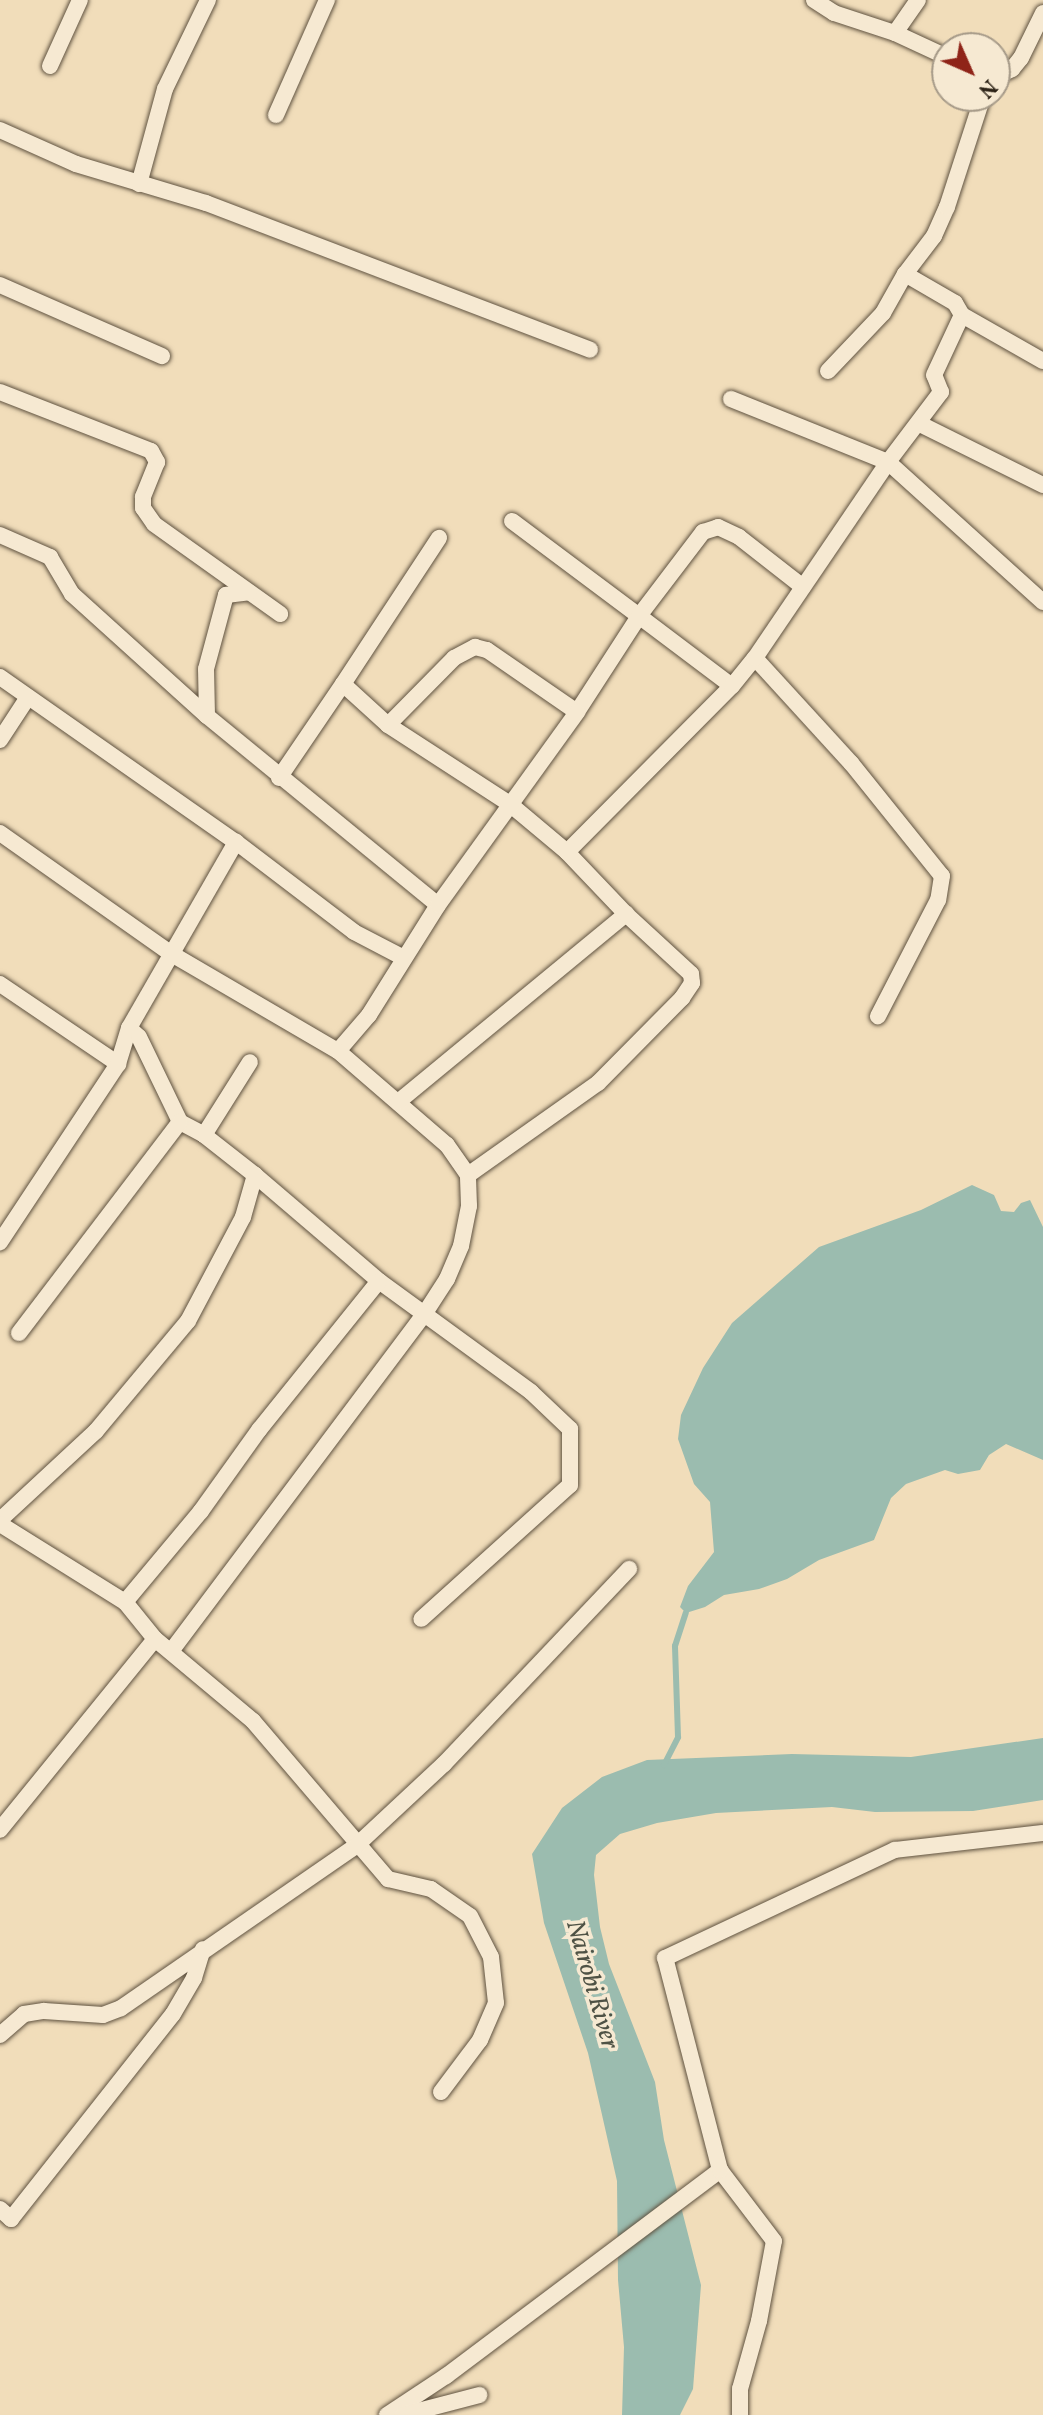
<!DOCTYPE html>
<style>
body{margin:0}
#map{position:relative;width:1043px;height:2415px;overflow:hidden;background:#f1ddba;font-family:Vollkorn,serif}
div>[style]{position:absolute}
.water>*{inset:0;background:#9bbcaf}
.stream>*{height:6px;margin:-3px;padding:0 3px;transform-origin:3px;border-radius:3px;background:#9bbcaf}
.roads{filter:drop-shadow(0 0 2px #5f5240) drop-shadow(0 0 2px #5f5240)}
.minor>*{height:16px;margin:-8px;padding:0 8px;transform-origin:8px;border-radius:8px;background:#f6e9d2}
span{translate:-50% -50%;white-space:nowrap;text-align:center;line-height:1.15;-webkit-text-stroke:7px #f6e9d2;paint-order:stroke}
.water-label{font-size:26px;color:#4f5245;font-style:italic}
.north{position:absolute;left:931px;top:32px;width:80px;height:80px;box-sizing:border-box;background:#f6e9d2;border:2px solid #a69a88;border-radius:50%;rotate:135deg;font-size:22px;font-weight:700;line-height:32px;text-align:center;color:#2e2418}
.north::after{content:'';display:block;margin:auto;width:28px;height:36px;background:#8f2418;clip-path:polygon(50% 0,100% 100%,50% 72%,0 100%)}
</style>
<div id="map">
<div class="water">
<i style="clip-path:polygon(972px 1185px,994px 1195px,1001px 1211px,1014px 1212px,1021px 1203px,1030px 1200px,1043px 1227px,1043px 1460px,1006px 1444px,989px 1455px,980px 1470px,958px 1474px,945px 1470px,906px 1484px,891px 1498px,874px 1540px,819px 1560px,787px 1579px,759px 1589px,724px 1595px,705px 1607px,686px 1613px,680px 1607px,688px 1586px,714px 1552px,710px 1502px,694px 1484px,678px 1439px,681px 1415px,703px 1368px,732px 1323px,819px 1247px,921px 1210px)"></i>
<i style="clip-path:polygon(1043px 1738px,1043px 1800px,973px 1811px,875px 1812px,832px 1807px,716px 1813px,657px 1823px,620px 1834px,596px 1855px,594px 1875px,600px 1927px,609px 1964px,655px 2082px,664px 2140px,701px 2285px,693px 2389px,680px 2415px,622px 2415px,624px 2347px,618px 2280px,617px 2181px,588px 2053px,544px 1923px,532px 1854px,562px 1808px,602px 1777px,647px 1760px,792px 1754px,911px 1757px)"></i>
</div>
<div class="stream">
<i style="left:664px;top:1765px;width:31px;rotate:-63deg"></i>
<i style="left:678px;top:1737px;width:91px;rotate:-91.9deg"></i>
<i style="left:675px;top:1646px;width:35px;rotate:-72deg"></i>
</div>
<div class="roads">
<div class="minor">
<i style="left:814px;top:0;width:24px;rotate:33deg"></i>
<i style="left:834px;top:13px;width:64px;rotate:18.2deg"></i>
<i style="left:895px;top:33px;width:57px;rotate:24.8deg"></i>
<i style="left:895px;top:33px;width:40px;rotate:-55.1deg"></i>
<i style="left:50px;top:66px;width:72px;rotate:-65.6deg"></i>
<i style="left:995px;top:77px;width:19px;rotate:-25deg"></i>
<i style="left:1012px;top:69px;width:14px;rotate:-51deg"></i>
<i style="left:1021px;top:58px;width:50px;rotate:-63.9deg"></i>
<i style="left:276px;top:115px;width:126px;rotate:-66.1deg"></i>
<i style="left:0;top:130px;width:83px;rotate:24.1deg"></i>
<i style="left:76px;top:164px;width:136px;rotate:16.7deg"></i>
<i style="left:206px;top:203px;width:411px;rotate:20.9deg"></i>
<i style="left:139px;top:184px;width:98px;rotate:-74.7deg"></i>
<i style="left:165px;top:89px;width:99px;rotate:-64.2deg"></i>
<i style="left:0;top:285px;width:177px;rotate:23.7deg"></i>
<i style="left:962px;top:315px;width:93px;rotate:29.6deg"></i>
<i style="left:828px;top:371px;width:80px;rotate:-46.5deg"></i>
<i style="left:883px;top:313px;width:45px;rotate:-60.6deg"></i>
<i style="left:0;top:392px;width:162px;rotate:21.3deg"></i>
<i style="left:151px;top:451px;width:13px;rotate:61deg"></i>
<i style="left:157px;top:462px;width:38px;rotate:112deg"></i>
<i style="left:143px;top:497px;width:11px;rotate:90deg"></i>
<i style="left:143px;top:508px;width:19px;rotate:55deg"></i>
<i style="left:154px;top:524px;width:155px;rotate:35.5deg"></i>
<i style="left:731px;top:399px;width:169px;rotate:21.9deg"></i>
<i style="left:888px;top:462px;width:209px;rotate:42.1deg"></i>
<i style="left:920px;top:424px;width:137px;rotate:26.4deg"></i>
<i style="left:512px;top:521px;width:159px;rotate:36.8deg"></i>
<i style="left:639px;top:616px;width:106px;rotate:-52.7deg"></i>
<i style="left:703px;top:532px;width:16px;rotate:-18deg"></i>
<i style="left:718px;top:527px;width:23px;rotate:25deg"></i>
<i style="left:739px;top:537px;width:81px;rotate:38deg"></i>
<i style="left:0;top:535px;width:55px;rotate:23.7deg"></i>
<i style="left:50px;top:557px;width:43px;rotate:59.3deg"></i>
<i style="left:72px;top:594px;width:182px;rotate:42.1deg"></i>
<i style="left:207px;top:716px;width:298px;rotate:39.3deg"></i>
<i style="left:755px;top:658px;width:142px;rotate:47.6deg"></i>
<i style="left:851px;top:763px;width:145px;rotate:51.2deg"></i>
<i style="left:942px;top:876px;width:24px;rotate:99deg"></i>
<i style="left:938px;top:900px;width:131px;rotate:117.3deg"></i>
<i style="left:0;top:677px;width:288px;rotate:35deg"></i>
<i style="left:236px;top:842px;width:148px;rotate:37.3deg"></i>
<i style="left:354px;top:932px;width:56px;rotate:27.5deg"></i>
<i style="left:343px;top:684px;width:175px;rotate:-56.7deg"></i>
<i style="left:207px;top:716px;width:47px;rotate:-91.2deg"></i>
<i style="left:206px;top:669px;width:77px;rotate:-74.9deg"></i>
<i style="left:226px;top:595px;width:23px;rotate:-7deg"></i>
<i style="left:388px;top:725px;width:94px;rotate:-45.4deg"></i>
<i style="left:454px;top:658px;width:24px;rotate:-28deg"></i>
<i style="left:475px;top:647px;width:12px;rotate:14deg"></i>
<i style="left:487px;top:650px;width:109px;rotate:34.6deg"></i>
<i style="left:577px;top:712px;width:114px;rotate:-57.1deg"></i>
<i style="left:639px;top:616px;width:116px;rotate:37deg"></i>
<i style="left:0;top:740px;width:51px;rotate:-56.9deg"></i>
<i style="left:279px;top:778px;width:114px;rotate:-55.8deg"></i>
<i style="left:343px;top:684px;width:61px;rotate:42.3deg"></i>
<i style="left:388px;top:725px;width:147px;rotate:33deg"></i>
<i style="left:511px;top:805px;width:73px;rotate:40deg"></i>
<i style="left:567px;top:852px;width:234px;rotate:-45.2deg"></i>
<i style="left:732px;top:686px;width:36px;rotate:-51deg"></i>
<i style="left:755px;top:658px;width:237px;rotate:-55.8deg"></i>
<i style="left:888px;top:462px;width:88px;rotate:-52.9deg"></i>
<i style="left:941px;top:392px;width:18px;rotate:-112deg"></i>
<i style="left:934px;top:375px;width:66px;rotate:-65deg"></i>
<i style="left:962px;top:315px;width:14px;rotate:-120deg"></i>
<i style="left:955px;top:303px;width:58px;rotate:-149.9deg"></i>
<i style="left:905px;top:274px;width:48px;rotate:-52.7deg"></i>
<i style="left:934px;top:236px;width:32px;rotate:-66deg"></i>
<i style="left:947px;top:207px;width:117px;rotate:-72deg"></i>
<i style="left:0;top:833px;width:208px;rotate:35.2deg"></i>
<i style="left:170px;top:953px;width:194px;rotate:30.3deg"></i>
<i style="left:338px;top:1051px;width:48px;rotate:-49.3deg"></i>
<i style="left:369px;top:1015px;width:130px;rotate:-57.9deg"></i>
<i style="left:438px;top:905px;width:238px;rotate:-54.2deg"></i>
<i style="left:0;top:984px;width:143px;rotate:34.1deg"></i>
<i style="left:118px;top:1064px;width:214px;rotate:123.5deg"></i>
<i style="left:129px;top:1028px;width:215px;rotate:-60.1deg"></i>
<i style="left:338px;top:1051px;width:144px;rotate:40.8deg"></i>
<i style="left:447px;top:1145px;width:37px;rotate:55deg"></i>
<i style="left:118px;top:1064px;width:38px;rotate:-73deg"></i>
<i style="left:129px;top:1028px;width:13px;rotate:42deg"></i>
<i style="left:139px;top:1037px;width:94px;rotate:64.2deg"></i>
<i style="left:180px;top:1122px;width:27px;rotate:28deg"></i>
<i style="left:204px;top:1135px;width:65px;rotate:38.1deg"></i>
<i style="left:255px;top:1175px;width:163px;rotate:40.5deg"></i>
<i style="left:379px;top:1281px;width:188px;rotate:36.1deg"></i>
<i style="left:531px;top:1392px;width:54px;rotate:43.5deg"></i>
<i style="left:570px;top:1429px;width:56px;rotate:90deg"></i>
<i style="left:570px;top:1485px;width:200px;rotate:138deg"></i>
<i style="left:398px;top:1102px;width:296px;rotate:-39.5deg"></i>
<i style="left:204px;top:1135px;width:86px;rotate:-57.8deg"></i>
<i style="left:19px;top:1333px;width:265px;rotate:-52.7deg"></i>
<i style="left:0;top:1520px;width:131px;rotate:-42.8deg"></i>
<i style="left:96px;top:1431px;width:143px;rotate:-50.1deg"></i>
<i style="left:188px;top:1321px;width:118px;rotate:-62.1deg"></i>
<i style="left:243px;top:1217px;width:44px;rotate:-74.1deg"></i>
<i style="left:0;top:1524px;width:147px;rotate:32deg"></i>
<i style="left:125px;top:1602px;width:48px;rotate:51deg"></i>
<i style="left:155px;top:1639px;width:246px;rotate:129.1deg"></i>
<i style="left:125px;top:1602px;width:119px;rotate:-50.1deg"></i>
<i style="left:201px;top:1511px;width:100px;rotate:-54.4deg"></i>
<i style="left:259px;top:1430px;width:191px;rotate:-51.2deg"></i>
<i style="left:155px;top:1639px;width:128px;rotate:39.9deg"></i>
<i style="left:253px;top:1721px;width:208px;rotate:49.5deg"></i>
<i style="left:388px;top:1879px;width:44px;rotate:13.1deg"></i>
<i style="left:431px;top:1889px;width:47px;rotate:34.7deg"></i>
<i style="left:470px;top:1916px;width:46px;rotate:62.9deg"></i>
<i style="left:491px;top:1957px;width:46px;rotate:83.8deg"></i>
<i style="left:496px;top:2003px;width:40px;rotate:113.4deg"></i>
<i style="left:480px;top:2040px;width:65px;rotate:126.9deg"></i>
<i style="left:172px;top:1650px;width:421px;rotate:-53.1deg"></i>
<i style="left:425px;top:1313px;width:40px;rotate:-57.1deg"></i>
<i style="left:447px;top:1279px;width:36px;rotate:-67deg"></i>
<i style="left:461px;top:1246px;width:41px;rotate:-78.7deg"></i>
<i style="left:469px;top:1206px;width:31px;rotate:-92deg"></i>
<i style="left:468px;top:1175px;width:159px;rotate:-35.3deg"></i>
<i style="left:598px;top:1083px;width:120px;rotate:-45.3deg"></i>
<i style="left:682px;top:998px;width:18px;rotate:-56deg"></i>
<i style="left:692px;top:983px;width:9px;rotate:-96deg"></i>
<i style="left:691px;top:974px;width:88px;rotate:-137.3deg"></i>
<i style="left:626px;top:914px;width:86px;rotate:-133.6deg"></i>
<i style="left:0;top:2035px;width:32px;rotate:-41deg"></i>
<i style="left:24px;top:2014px;width:20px;rotate:-9deg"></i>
<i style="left:44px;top:2011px;width:59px;rotate:3.9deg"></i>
<i style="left:103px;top:2015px;width:19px;rotate:-21deg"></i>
<i style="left:121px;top:2008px;width:285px;rotate:-34.6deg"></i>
<i style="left:356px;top:1846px;width:120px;rotate:-43deg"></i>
<i style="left:444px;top:1764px;width:269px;rotate:-46.5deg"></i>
<i style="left:0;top:2209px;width:15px;rotate:42deg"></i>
<i style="left:11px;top:2219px;width:261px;rotate:-51.7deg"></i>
<i style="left:173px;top:2014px;width:42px;rotate:-59.7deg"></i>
<i style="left:194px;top:1978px;width:30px;rotate:-73deg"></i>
<i style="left:387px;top:2415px;width:71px;rotate:-33.5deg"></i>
<i style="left:446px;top:2376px;width:343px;rotate:-36.9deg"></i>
<i style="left:403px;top:2415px;width:79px;rotate:-14.7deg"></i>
<i style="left:740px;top:2415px;width:26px;rotate:-90deg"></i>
<i style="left:740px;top:2389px;width:71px;rotate:-74.4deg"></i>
<i style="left:759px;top:2321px;width:81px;rotate:-79.4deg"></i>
<i style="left:774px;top:2241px;width:89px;rotate:-127.3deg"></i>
<i style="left:720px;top:2170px;width:219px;rotate:-104.5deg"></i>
<i style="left:665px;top:1958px;width:254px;rotate:-25.2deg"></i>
<i style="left:895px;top:1850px;width:149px;rotate:-6.6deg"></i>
</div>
</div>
<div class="water-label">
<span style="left:591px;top:1985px;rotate:74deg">Nairobi River</span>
</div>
<div class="north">N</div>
</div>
